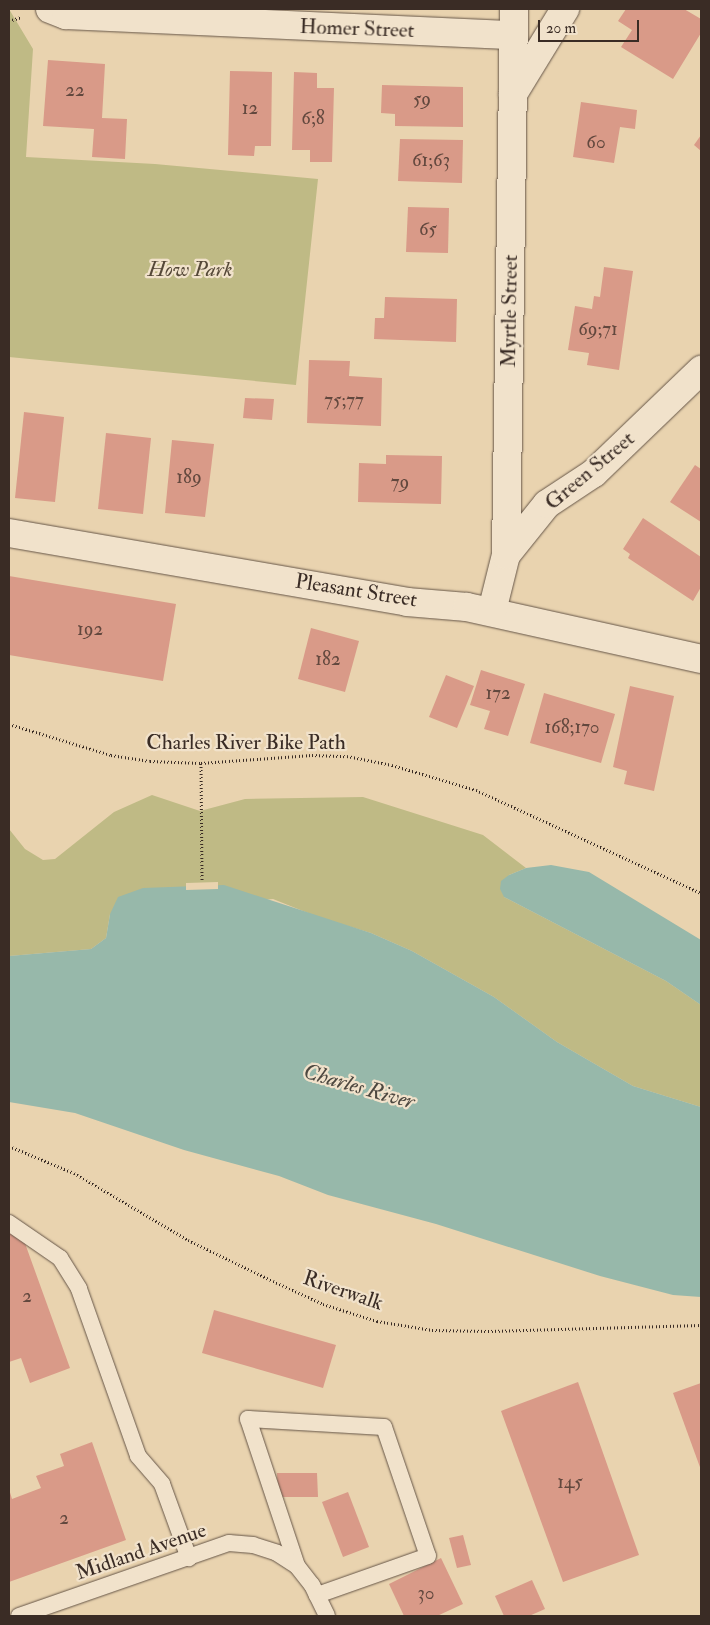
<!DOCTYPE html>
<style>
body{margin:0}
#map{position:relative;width:710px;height:1625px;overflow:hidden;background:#e9d3af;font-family:"IM FELL Double Pica",serif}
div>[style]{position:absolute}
.green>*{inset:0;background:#bfba85}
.water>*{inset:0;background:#97b8aa}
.pier>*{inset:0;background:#e9d3af}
.building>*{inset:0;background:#d99a88}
.path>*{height:3px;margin-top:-1.5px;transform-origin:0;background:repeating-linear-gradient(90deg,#3a2c25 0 1px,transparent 0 3.5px)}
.roads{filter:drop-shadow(0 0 1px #665648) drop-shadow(0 0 1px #665648)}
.lane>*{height:16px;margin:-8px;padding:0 8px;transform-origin:8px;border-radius:8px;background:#f1e2cb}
.street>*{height:28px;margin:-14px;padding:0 14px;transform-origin:14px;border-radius:14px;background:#f1e2cb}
.secondary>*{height:28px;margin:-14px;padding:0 14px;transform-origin:14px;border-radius:14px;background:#f1e2cb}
span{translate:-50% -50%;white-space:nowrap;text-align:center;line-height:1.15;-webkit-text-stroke:4.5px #f1e2cb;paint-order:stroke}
.number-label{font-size:19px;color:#62483e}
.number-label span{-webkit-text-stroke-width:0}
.street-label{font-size:21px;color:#3a2c25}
.park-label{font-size:21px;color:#554838;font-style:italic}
.water-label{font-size:22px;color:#4d4840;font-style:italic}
.frame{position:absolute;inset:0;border:10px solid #3a2c25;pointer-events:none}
.scale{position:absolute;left:538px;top:20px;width:101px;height:22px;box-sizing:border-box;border:2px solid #3a2c25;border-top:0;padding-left:6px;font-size:15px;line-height:18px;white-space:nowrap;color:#3a2c25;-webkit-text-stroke:4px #f1e2cb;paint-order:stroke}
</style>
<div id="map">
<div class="green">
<i style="clip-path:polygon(9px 9px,33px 49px,26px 157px,155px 164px,318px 179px,296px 385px,9px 357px)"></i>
<i style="clip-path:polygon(152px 795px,200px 811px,245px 799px,363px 797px,483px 835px,526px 868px,509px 875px,504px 897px,666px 981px,701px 1005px,701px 1107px,633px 1086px,557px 1042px,494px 997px,412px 951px,371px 933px,318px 917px,273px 899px,110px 914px,106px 938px,91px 949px,9px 956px,9px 829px,25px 849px,43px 860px,55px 859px,114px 812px)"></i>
</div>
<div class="water">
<i style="clip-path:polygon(551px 865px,589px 872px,701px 940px,701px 1005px,666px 981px,504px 897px,500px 889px,501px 881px,509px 875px,526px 868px)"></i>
<i style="clip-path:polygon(224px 885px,371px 933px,412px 951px,494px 997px,557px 1042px,633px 1086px,701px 1107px,701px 1297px,673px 1295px,600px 1276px,436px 1224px,328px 1195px,279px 1176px,184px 1150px,75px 1113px,9px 1102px,9px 956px,91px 949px,106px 938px,110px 914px,118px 897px,143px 888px)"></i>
</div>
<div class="pier">
<i style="clip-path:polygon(218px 882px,218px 889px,186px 890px,186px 883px)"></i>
</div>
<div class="building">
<i style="clip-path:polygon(626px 9px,684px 9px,701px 19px,701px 33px,673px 79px,621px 47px,632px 30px,618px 21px)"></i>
<i style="clip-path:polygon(48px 60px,105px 64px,102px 118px,127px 119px,125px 159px,92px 157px,94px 129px,43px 126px)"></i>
<i style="clip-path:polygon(230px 71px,272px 72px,271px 146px,255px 146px,254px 156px,228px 155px)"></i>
<i style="clip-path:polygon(294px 72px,317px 73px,317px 88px,334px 88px,332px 162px,310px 162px,310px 150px,292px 150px)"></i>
<i style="clip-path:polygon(382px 85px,463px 87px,463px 127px,395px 126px,395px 114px,381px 113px)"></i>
<i style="clip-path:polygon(581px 102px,637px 110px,635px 129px,620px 127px,614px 163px,573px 157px)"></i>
<i style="clip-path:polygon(701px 135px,701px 151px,694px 145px)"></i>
<i style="clip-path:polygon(400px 139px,463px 140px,462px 183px,398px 181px)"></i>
<i style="clip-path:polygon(408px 207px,449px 208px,448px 253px,406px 252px)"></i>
<i style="clip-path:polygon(604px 267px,633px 271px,619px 370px,587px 365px,589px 353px,568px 350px,575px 306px,592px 309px,594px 296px,600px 297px)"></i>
<i style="clip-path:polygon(385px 297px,457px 299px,456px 342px,374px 339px,375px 318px,384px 318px)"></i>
<i style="clip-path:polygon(309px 360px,350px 361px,349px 376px,382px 378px,381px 426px,307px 423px)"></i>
<i style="clip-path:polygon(245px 398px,274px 399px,272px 420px,243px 418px)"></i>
<i style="clip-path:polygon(24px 412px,64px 417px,55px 502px,15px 498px)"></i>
<i style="clip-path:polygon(106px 433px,151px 438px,143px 514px,98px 509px)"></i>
<i style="clip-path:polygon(172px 440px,214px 444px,205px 517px,165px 513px)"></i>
<i style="clip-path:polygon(386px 455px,442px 456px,441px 504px,358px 502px,359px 463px,386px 464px)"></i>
<i style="clip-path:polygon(695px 465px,701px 469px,701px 522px,670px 502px)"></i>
<i style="clip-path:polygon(643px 518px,701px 557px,701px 587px,693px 601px,628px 558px,630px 554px,623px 549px)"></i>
<i style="clip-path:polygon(9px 576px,176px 604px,163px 681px,9px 655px)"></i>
<i style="clip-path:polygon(311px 628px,359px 641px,345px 692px,298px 679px)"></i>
<i style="clip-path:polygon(481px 670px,525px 684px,508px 736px,484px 729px,490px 711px,470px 705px)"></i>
<i style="clip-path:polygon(446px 675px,474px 686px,457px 728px,429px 717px)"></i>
<i style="clip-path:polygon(630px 686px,674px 696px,654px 791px,624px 784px,627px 771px,613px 767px)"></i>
<i style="clip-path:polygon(544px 693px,615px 714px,601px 763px,530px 743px)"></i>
<i style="clip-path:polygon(15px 1231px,22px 1235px,70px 1368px,30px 1383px,21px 1358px,9px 1362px,9px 1233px)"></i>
<i style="clip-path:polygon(214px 1310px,336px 1345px,323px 1388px,202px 1353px)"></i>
<i style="clip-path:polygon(578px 1382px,639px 1555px,563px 1582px,501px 1411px)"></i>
<i style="clip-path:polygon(701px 1383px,701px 1470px,673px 1393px)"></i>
<i style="clip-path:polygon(92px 1442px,126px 1540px,9px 1582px,9px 1489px,12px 1499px,41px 1488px,36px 1476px,64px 1466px,60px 1454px)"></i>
<i style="clip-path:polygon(277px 1473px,317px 1473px,318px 1497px,278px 1497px)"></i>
<i style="clip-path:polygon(348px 1492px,369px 1547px,343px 1557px,322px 1502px)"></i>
<i style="clip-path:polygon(463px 1535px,471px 1565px,457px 1568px,449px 1538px)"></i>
<i style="clip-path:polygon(441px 1558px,463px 1604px,437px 1616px,404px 1616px,389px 1584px)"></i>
<i style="clip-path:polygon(532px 1580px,545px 1609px,529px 1616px,504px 1616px,495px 1596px)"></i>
</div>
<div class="path">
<i style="left:9px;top:21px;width:13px;rotate:-18deg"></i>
<i style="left:9px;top:724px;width:107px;rotate:16.9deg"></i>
<i style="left:111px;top:755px;width:39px;rotate:9deg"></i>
<i style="left:150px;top:761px;width:51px;rotate:2.2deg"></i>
<i style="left:201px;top:763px;width:111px;rotate:-4.1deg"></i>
<i style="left:312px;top:755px;width:35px;rotate:2deg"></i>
<i style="left:347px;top:756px;width:46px;rotate:11.3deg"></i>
<i style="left:392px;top:765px;width:88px;rotate:16.6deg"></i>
<i style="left:476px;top:790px;width:247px;rotate:24.6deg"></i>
<i style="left:201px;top:763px;width:118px;rotate:89.5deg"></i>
<i style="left:9px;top:1146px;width:70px;rotate:22.6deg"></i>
<i style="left:74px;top:1173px;width:132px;rotate:30.4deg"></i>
<i style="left:188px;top:1240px;width:94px;rotate:25.8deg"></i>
<i style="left:273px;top:1281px;width:55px;rotate:24.7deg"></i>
<i style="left:323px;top:1304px;width:57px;rotate:17.5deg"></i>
<i style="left:377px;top:1321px;width:56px;rotate:9.3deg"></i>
<i style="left:432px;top:1330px;width:56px;rotate:1deg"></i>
<i style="left:488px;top:1331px;width:213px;rotate:-1.6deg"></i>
</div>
<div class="roads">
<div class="lane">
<i style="left:9px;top:1223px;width:62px;rotate:34.5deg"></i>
<i style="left:60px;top:1258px;width:36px;rotate:58deg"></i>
<i style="left:79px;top:1289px;width:177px;rotate:70.5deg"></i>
<i style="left:138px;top:1456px;width:37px;rotate:49deg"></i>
<i style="left:162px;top:1484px;width:79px;rotate:70deg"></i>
<i style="left:297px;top:1566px;width:155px;rotate:-108.4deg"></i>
<i style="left:248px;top:1419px;width:136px;rotate:3.4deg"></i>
<i style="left:384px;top:1427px;width:136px;rotate:71.2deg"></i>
<i style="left:428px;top:1556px;width:118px;rotate:160.6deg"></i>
<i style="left:19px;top:1616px;width:222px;rotate:-19.2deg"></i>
<i style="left:229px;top:1543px;width:24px;rotate:5deg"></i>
<i style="left:253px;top:1545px;width:25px;rotate:18deg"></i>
<i style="left:277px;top:1553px;width:24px;rotate:33deg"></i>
<i style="left:297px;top:1566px;width:24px;rotate:52deg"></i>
<i style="left:312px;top:1585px;width:34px;rotate:64deg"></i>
</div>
<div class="street">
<i style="left:50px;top:9px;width:17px;rotate:21deg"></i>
<i style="left:66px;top:15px;width:448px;rotate:2.6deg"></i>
<i style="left:513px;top:94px;width:100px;rotate:-58.5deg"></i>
</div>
<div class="secondary">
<i style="left:9px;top:533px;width:404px;rotate:9.8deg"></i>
<i style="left:407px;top:602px;width:60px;rotate:4.8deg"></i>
<i style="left:467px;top:607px;width:240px;rotate:12.5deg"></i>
<i style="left:506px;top:555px;width:65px;rotate:-51.2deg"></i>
<i style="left:547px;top:504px;width:56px;rotate:-33.4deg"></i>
<i style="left:594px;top:473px;width:149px;rotate:-43.9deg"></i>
<i style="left:492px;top:611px;width:58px;rotate:-76deg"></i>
<i style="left:506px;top:555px;width:546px;rotate:-89.16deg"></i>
</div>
</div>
<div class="number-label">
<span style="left:75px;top:91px">22</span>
<span style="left:422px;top:100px">59</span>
<span style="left:250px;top:109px">12</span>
<span style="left:313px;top:119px">6;8</span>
<span style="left:596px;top:143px">60</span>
<span style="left:431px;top:161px">61;63</span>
<span style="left:428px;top:230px">65</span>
<span style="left:598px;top:330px">69;71</span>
<span style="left:344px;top:401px">75;77</span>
<span style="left:189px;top:478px">189</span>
<span style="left:400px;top:483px">79</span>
<span style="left:90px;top:630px">192</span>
<span style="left:328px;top:660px">182</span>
<span style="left:498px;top:694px">172</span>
<span style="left:572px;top:728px">168;170</span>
<span style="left:27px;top:1297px">2</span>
<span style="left:570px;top:1483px">145</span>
<span style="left:64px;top:1519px">2</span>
<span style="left:426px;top:1594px">30</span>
</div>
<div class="street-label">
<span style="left:357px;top:29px;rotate:2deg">Homer Street</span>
<span style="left:510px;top:311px;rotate:-89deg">Myrtle Street</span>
<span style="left:590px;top:471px;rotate:-40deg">Green Street</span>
<span style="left:356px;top:591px;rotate:9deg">Pleasant Street</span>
<span style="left:246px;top:743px">Charles River Bike Path</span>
<span style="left:343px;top:1291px;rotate:19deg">Riverwalk</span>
<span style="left:141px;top:1552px;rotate:-19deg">Midland Avenue</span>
</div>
<div class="park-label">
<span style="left:190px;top:270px">How Park</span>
</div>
<div class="water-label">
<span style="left:359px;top:1087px;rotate:16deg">Charles River</span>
</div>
<div class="frame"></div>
<div class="scale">20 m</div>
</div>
